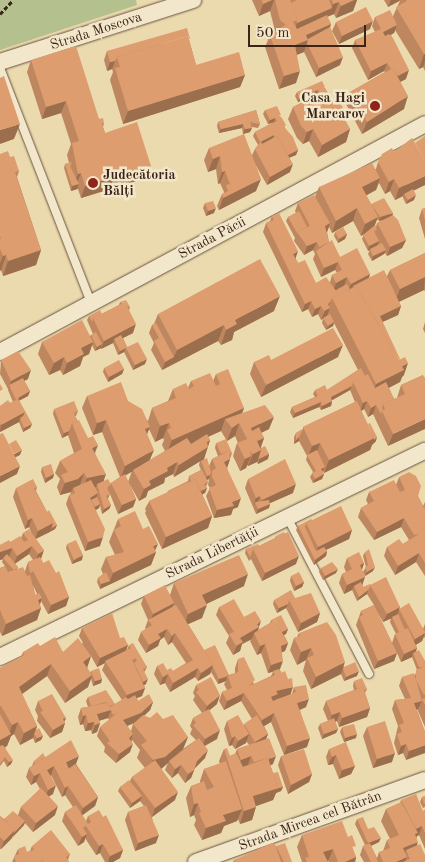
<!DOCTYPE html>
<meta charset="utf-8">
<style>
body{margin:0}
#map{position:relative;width:425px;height:862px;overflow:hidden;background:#ecdaaf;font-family:"Old Standard TT",serif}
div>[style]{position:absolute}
.green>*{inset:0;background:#b4c08d}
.path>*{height:3px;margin-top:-1.5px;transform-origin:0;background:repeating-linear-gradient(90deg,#3b2518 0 4px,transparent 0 6.5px)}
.roads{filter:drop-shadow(0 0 1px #67523e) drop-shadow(0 0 1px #67523e)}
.lane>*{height:8px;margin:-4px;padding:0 4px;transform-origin:4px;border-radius:4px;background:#f3e7cb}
.street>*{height:16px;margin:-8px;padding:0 8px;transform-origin:8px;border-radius:8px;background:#f3e7cb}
.wall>*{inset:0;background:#bf875f}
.shaded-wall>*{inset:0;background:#9b6e4e}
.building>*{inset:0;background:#de9d6f}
.dots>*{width:14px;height:14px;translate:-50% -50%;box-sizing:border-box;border:2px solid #f3e7cb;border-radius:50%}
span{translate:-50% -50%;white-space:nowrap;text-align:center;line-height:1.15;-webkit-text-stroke:5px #f3e7cb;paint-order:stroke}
.street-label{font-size:14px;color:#3b2518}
.poi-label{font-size:14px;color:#3b2518;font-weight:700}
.right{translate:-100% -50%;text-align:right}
.left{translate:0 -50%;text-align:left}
.scale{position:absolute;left:248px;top:25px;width:118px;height:22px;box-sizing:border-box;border:2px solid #3b2518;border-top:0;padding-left:6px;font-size:15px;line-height:18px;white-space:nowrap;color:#3b2518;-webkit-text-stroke:4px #f3e7cb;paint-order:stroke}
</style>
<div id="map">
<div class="green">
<i style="clip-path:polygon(0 0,136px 0,137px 5px,0 50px)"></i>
</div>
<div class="path">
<i style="left:0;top:14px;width:19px;rotate:-47deg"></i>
</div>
<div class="roads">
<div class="lane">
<i style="left:0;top:68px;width:252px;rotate:68.8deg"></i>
<i style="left:287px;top:517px;width:177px;rotate:62.4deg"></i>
</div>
<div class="street">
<i style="left:0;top:62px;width:203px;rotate:-17.8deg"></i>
<i style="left:0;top:352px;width:482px;rotate:-28.2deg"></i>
<i style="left:0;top:657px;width:472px;rotate:-25.9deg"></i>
<i style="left:196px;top:862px;width:243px;rotate:-19.7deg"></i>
</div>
</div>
<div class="wall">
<i style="clip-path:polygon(252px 0,357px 0,353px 11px,336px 18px,334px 14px,327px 17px,331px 24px,330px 27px,340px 65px,316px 77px,304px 52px,297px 55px,296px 83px,279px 89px,265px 47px,270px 35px,275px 31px,270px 11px,259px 16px)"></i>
<i style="clip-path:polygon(384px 0,425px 0,425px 71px,423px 67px,419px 69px,395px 30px,394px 33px,391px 35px,406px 79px,400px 82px,404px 109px,362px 134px,346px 104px,350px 92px,385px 72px,384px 71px,368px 80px,352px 48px,355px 40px,375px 32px,372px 26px,375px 17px,393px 16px,400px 1px,388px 7px)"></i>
<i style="clip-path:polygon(336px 22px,370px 29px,339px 44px,332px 31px)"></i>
<i style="clip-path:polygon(189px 40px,196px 65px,245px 75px,240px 87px,123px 124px,110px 80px,113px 72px,112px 69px,107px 71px,104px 60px,107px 51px)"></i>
<i style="clip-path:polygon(31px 60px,104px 123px,103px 127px,105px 133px,151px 166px,146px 178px,81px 198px,78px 189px,71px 191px,64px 168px,65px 164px,69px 163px,67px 155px,71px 144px,61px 113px,42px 119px,27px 72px)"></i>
<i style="clip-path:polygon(325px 88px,334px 104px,341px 113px,350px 129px,346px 142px,318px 157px,309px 141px,303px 144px,297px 138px,288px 119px,293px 107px,315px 96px,316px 94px,298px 102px,295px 96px,297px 92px)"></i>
<i style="clip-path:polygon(256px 110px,260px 124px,258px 128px,252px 127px,250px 132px,243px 134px,242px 128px,219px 133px,217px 126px,218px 122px)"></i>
<i style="clip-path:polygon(265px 110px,281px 117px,285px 128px,298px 150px,296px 155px,289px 158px,290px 172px,267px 185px,255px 164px,256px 191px,219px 210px,217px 206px,222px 194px,223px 194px,224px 192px,220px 183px,218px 184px,216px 169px,208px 172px,204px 160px,209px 148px,252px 155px,255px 149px,258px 145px,253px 136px,255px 132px,274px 122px,268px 124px,263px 114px)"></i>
<i style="clip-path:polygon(0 154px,10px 157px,19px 171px,17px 177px,41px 250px,36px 265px,3px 276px,1px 270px,0 271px)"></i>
<i style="clip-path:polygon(evenodd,378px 162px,414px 191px,414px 200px,406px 204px,403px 198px,403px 196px,395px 200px,390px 191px,385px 194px,379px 183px,376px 190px,366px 195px,371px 204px,392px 216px,406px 240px,402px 248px,387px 256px,385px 253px,384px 254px,372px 261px,368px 254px,370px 250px,368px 251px,362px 239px,364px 234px,361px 236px,353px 221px,332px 233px,329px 227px,327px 232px,329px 242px,340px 257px,370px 274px,369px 278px,387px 276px,390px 270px,425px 253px,425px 291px,424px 290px,399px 302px,401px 306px,398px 315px,382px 322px,404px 375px,402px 377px,400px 382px,389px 388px,394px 399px,397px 398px,401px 385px,423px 375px,388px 446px,373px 414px,368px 417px,364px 409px,361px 411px,376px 441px,372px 445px,370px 450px,324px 473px,323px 471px,322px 472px,324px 474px,322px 479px,313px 483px,310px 477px,313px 472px,306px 460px,307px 456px,299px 441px,294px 444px,294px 437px,296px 433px,303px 429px,303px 427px,355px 402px,350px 390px,332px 400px,332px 401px,331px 406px,321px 410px,319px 407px,293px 418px,290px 412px,292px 407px,315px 397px,313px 394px,315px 390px,327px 390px,358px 370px,334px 323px,333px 326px,326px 330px,322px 323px,323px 318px,321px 320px,318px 314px,312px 317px,308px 309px,302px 312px,263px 232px,266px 223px,270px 221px,272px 216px,298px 263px,316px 283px,330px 282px,332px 275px,337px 273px,335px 270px,321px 277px,313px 259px,315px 254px,313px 250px,304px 255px,294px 241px,295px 238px,286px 221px,288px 217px,296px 213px,295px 211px,298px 203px,315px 197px,319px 187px,376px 169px,378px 162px,377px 219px,379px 221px,385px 219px,377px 223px,376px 227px,375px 225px,377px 219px)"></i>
<i style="clip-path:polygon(205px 203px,214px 213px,206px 216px,203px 208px)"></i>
<i style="clip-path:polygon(425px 208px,425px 239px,419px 218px,422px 209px)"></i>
<i style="clip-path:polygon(335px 232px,347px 234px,345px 239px,338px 243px,334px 236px)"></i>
<i style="clip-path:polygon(120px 302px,130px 307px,129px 310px,133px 333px,123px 338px,127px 347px,145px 364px,133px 370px,124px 352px,118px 355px,113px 343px,101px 349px,101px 348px,95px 351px,92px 345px,89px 354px,83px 357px,80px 366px,63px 375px,60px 370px,49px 375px,38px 354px,42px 342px,90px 336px,91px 335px,93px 334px,87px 320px,89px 316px,102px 314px,119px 305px)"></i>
<i style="clip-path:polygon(274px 311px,234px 332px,232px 340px,221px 345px,218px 341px,162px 370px,151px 350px,154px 343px,149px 333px,152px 325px,154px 324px,158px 314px)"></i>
<i style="clip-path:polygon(425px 322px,425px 333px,423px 329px)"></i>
<i style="clip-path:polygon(338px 357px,261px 397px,250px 374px,254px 362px,271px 360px)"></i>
<i style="clip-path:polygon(1px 360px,28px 379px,24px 381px,30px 391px,28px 396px,19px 401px,32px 424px,30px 428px,23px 432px,19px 422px,0 432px,0 406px,13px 402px,8px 390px,8px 389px,0 374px)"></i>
<i style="clip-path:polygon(104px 368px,124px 369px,122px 374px,108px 382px,103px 372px)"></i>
<i style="clip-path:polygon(evenodd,216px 374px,244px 408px,242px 413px,269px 429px,261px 433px,264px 438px,260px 448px,269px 454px,268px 459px,258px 464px,257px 462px,248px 466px,247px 465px,246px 468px,240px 471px,233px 456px,237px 443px,238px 443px,235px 436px,227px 441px,221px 431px,208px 437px,210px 440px,204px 459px,209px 466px,212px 459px,218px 456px,215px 448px,216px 443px,232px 453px,227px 468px,238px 507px,233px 509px,231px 515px,214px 518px,206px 496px,210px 488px,208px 485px,209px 479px,207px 480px,208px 482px,206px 487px,207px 488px,205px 493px,202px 494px,212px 516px,208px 528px,162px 549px,145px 513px,146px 511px,145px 509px,147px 505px,148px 504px,149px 501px,167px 493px,168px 491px,188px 481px,189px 476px,201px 470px,199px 465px,200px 461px,174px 477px,173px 474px,165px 478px,164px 483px,148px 491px,146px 497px,139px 501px,129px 483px,136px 499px,133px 507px,118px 514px,110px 494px,108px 499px,111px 505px,109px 509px,102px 514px,100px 505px,99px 508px,96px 510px,100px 546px,85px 551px,66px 504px,69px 495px,70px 495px,71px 492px,60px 495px,57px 487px,60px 479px,55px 473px,60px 461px,74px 453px,68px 435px,62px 438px,53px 414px,54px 409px,78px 411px,76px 416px,75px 416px,95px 453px,104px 481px,111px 484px,111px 483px,120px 477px,102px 432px,93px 435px,82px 408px,87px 396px,128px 401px,148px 421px,152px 408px,168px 401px,173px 389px,188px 388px,191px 381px,213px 381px,216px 374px,149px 429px,155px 442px,163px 438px,164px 440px,162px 445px,165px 451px,150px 460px,147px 434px,149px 429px,216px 374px,132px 471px,128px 482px,125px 475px,132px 471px)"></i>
<i style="clip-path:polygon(42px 467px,54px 474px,53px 478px,45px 483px,41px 472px)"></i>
<i style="clip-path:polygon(399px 477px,418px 496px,423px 506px,425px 502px,425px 576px,416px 562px,395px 575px,384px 556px,387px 547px,403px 544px,409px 540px,401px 527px,374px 540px,358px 517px,361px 508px,368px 504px,366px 500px,369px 492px,396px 485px)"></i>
<i style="clip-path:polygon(248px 479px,293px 493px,270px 503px,269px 508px,256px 514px,245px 488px)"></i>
<i style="clip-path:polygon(evenodd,37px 487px,36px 491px,47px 512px,57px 525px,55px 529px,36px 539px,41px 559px,43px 563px,56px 573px,69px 597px,66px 606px,48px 614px,41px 601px,40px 605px,41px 608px,37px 620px,2px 636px,0 632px,0 568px,5px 566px,2px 562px,3px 559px,0 560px,0 545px,10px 542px,21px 538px,23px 533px,31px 532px,29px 527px,25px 529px,13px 497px,16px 488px,37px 487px,29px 554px,33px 560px,28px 562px,25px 571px,25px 574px,17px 569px,18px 567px,15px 564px,29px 554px,37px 487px,33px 585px,37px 594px,35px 595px,33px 585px)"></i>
<i style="clip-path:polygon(118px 519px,156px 552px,151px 565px,100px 589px,97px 582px,98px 578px,103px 574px,101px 569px,106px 557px,115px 555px,109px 542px)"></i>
<i style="clip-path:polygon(312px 520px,352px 530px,349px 539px,326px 550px,327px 551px,326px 556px,314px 565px,296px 530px,298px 526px)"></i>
<i style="clip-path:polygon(276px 536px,296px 564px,262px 581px,251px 559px,249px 561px,245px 553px,246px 549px,259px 546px,275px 538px)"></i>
<i style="clip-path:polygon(67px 544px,82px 560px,72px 564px,66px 548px)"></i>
<i style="clip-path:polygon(365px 552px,373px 571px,365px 576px,363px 572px,366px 567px,363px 556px)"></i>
<i style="clip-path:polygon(evenodd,347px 558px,364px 563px,362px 570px,365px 577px,362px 584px,363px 587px,371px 585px,400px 607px,399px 609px,423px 629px,425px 624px,425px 638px,424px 637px,422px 641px,416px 645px,417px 648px,416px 652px,425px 661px,425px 727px,418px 711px,418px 709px,417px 710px,425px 732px,406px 760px,403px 753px,398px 755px,394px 743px,398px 726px,392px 709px,395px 700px,405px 699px,399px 686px,402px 677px,415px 675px,417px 670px,412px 657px,401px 662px,397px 653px,394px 661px,374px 669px,356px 625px,361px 611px,374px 605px,367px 594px,357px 601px,352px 590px,344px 594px,339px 583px,342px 574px,346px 572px,344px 567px,347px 558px,376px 610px,383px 622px,391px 618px,390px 622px,396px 634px,395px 634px,392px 643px,376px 610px)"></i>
<i style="clip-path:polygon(321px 568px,336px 573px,323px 580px,319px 572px)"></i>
<i style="clip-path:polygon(291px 576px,304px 582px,302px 587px,294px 591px,290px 581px)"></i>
<i style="clip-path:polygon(174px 583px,244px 586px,206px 604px,202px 618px,188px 624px,204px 650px,229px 675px,235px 673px,235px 668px,238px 659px,254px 684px,271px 676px,273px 672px,268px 673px,261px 653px,257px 655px,250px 641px,252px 639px,242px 644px,240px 651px,233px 655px,226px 643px,229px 636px,216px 615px,219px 607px,244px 617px,259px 627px,258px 630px,270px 623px,271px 620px,288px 629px,286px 634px,284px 635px,288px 643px,285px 651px,282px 652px,280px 669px,280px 670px,291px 694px,292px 694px,294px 687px,306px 707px,300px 710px,307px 747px,284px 755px,271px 722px,264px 726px,268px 734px,266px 739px,273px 764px,270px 765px,273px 773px,283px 787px,281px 791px,276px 793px,273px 800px,256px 806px,252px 820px,240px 824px,238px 819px,237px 821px,224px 826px,221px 833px,202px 840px,194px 825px,196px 820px,194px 815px,190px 817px,186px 798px,191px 786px,200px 783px,200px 781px,204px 769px,220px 764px,219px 761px,224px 749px,230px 756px,235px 754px,237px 749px,249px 745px,246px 741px,246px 743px,235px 749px,232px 745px,229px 746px,224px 729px,227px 721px,244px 725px,252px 719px,241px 701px,224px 710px,219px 701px,222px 692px,227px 690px,224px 684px,226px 681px,218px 684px,211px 672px,210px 674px,198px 681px,195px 677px,170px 692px,165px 683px,160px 685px,154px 674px,157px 666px,167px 670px,173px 671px,186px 663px,172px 642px,168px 645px,164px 637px,160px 640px,158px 646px,146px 653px,138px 640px,141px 632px,146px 629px,145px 628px,148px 620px,141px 604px,144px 596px,170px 595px)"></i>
<i style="clip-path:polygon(295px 598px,320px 613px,317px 622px,298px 632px,286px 608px,277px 613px,273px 604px,274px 600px)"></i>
<i style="clip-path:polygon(evenodd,82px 628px,120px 638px,128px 645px,126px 650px,127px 650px,129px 645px,147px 667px,145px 671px,144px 672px,146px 684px,144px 685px,145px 688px,142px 696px,137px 698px,138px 701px,153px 702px,150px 710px,144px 716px,150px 718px,163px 719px,188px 737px,183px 749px,196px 740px,190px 734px,192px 729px,190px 726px,193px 718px,202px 713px,193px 700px,195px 696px,193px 693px,196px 685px,217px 704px,209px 710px,217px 739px,205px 746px,205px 758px,195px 768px,191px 778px,185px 783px,178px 773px,172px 778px,165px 770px,168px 763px,161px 769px,175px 800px,152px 817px,156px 843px,135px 851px,125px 820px,128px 812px,144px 806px,140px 801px,130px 808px,118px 791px,120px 787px,130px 781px,132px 777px,145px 768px,137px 758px,140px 750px,132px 740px,130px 752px,116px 763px,104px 752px,105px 747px,97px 736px,100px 727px,109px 720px,108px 718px,99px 721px,100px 723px,97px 732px,92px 734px,91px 730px,85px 731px,83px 724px,80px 725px,78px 717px,81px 708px,88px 707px,86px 701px,88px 697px,115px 704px,122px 700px,102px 670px,105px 663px,97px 667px,91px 656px,87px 667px,90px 673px,91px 671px,102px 679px,101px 683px,93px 686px,91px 679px,88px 687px,65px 703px,47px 676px,22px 694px,37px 726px,36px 730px,43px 736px,41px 740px,35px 743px,33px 738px,20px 745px,14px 734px,11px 736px,7px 746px,5px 747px,11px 764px,7px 767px,4px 761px,0 766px,0 668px,21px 657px,23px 652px,40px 646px,63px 652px,83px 643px,79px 636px,82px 628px,135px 723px,133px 724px,131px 731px,127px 726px,135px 723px)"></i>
<i style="clip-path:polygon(299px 633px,344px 667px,357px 676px,344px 681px,341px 674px,311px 689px,303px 671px,306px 660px,297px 665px,290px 650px,294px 638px,297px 637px)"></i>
<i style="clip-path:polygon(354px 681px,367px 689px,365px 693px,370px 708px,367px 717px,339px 727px,337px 721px,335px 722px,338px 729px,336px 733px,322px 739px,318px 728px,320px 724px,328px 721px,323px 709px,326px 701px,354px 690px,353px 686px)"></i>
<i style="clip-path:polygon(38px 701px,66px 718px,64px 722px,65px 723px,62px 732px,50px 738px,37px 721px,38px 716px,35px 710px)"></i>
<i style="clip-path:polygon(342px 727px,356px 738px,344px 742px,340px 732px)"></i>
<i style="clip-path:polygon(367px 727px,392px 762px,373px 768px,363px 736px)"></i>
<i style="clip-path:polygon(329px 749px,355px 766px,351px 774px,339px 779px,333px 764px,328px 765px,326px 757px)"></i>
<i style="clip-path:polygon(281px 756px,312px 774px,309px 782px,288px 794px,278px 765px)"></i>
<i style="clip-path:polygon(45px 757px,76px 764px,98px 797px,95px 806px,82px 815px,86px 821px,88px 816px,103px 817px,123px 850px,120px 858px,113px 862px,105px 862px,100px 853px,96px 855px,85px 838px,84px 842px,78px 846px,62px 821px,65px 812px,73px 807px,65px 795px,62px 797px,51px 775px,53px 794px,49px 796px,55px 815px,33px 832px,25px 823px,24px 825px,12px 837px,12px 838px,1px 849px,0 849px,0 816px,4px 819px,18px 815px,21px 807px,40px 789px,36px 782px,31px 785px,26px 777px,29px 768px,32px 766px,34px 761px)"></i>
<i style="clip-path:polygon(425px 796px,425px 807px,423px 808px,420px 802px,422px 797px)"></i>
<i style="clip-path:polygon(401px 800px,423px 811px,425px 810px,425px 849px,419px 835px,417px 836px,416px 837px,417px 845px,425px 862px,364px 862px,360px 855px,363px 846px,365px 845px,355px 824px,357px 819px,368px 829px,379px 842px,371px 846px,377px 858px,379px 852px,383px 851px,387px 840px,390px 839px,381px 821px,386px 809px,400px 803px)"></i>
<i style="clip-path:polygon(302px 835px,348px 837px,356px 857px,355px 862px,329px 862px,328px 861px,328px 862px,302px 862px,297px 847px)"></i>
<i style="clip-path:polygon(32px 846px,70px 854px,68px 860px,69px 862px,12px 862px,18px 849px,27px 852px,30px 851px)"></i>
<i style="clip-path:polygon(276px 846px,292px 862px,233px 862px,234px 860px)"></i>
</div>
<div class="shaded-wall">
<i style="clip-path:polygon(272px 0,274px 0,270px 11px,259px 16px,263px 4px)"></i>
<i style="clip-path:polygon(354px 0,357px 0,353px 11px,336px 18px,341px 6px)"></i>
<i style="clip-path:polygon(391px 0,400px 0,388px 7px)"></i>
<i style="clip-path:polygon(339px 2px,334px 14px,329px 16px,333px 4px)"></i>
<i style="clip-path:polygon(332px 8px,329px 16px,294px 32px,297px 23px)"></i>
<i style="clip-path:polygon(373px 21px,370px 29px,339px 44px,342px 36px)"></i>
<i style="clip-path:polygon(331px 24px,327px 36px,307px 43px,304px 52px,291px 57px,295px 45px,306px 35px)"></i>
<i style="clip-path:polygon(397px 25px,394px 33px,380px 40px,383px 32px)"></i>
<i style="clip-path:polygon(424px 54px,425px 54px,425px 61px,423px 67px,419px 69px)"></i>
<i style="clip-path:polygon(343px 57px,340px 65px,316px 77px,319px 68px)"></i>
<i style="clip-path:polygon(115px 61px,112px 69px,107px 71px,110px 62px)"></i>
<i style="clip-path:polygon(387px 63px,384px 71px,368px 80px,371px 71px)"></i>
<i style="clip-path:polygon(409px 70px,406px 79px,392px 86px,395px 77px)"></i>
<i style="clip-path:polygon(300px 71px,296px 83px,279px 89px,284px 76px)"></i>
<i style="clip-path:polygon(245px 75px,240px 87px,123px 124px,128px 111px)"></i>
<i style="clip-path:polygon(318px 90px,316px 94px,298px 102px,299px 98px)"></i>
<i style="clip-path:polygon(408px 96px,404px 109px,362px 134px,367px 122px)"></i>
<i style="clip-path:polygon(66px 101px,61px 113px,42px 119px,46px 107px)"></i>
<i style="clip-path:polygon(275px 118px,274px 122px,268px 124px,270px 120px)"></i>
<i style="clip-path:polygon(20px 124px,14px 139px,0 144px,0 130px)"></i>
<i style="clip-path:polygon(243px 124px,242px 128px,219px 133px,221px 129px)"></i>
<i style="clip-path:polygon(252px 128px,250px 132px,243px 134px,245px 129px)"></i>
<i style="clip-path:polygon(313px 129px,309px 141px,303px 144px,307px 132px)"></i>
<i style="clip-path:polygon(350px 129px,346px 142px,318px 157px,322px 145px)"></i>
<i style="clip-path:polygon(274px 135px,272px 139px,258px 146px,260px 142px)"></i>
<i style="clip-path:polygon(298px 150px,296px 155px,286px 159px,288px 155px)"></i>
<i style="clip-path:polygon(220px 156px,216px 169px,208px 172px,213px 159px)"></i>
<i style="clip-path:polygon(293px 164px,290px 172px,267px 185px,270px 177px)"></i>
<i style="clip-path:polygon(151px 166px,146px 178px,81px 198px,85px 186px)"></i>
<i style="clip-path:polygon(225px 171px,220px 183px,218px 184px,222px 172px)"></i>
<i style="clip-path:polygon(81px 173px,76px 185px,73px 186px,78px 174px)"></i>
<i style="clip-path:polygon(425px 176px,425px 185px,405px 195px,404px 194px,403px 196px,395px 200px,399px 188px)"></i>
<i style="clip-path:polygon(380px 178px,376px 190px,358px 200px,362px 187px)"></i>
<i style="clip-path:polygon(261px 179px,256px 191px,219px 210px,223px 198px)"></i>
<i style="clip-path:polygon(394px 179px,390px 191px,385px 194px,389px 182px)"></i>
<i style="clip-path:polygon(79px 184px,77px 189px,71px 191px,72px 186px)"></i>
<i style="clip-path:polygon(416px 195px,414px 200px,406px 204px,408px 200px)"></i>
<i style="clip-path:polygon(216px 208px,214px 213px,206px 216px,208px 211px)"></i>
<i style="clip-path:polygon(357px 208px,353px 221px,332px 233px,336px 221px)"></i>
<i style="clip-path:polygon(393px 213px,392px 218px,379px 221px,380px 217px)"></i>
<i style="clip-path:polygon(378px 217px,373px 229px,361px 236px,365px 224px)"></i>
<i style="clip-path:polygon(330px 223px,327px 232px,322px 235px,325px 226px)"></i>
<i style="clip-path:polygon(347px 234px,345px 239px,338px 243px,339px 239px)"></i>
<i style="clip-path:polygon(406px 240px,402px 248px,387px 256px,390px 247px)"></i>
<i style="clip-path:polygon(379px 241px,377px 246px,368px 251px,369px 246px)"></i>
<i style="clip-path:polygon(317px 242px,313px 250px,304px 255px,307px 246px)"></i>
<i style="clip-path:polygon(41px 250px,36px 265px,3px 276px,8px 261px)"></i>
<i style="clip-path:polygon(386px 250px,384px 254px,372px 261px,373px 256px)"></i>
<i style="clip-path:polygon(298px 251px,295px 260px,293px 254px)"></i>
<i style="clip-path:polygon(6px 255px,1px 270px,0 271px,0 264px,3px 256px)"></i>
<i style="clip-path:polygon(338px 262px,335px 270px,321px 277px,324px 268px)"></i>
<i style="clip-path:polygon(370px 274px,367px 283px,353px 286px,351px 291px,347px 293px,351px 284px)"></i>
<i style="clip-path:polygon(347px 277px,344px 286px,333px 291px,336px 283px)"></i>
<i style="clip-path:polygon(425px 277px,424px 290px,394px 304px,400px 289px)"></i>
<i style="clip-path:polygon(280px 296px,274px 311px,234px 332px,232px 340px,221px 345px,226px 330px,235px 320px)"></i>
<i style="clip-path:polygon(311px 301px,308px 309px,302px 312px,305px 304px)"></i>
<i style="clip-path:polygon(330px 302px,328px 309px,330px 308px,327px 316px,321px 320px,328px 304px)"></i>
<i style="clip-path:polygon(321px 306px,318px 314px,312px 317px,315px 309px)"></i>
<i style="clip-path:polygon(401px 306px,398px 315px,376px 325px,380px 316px)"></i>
<i style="clip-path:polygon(334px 322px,333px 326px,326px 330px,328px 326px)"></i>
<i style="clip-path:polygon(136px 324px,133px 333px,115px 342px,114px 339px,113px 343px,101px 349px,104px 341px)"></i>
<i style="clip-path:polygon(224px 325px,218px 341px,162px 370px,165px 362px,174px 357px,177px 350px)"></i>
<i style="clip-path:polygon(93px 342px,89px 354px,83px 357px,80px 366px,63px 375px,67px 363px,81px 348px)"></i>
<i style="clip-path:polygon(102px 344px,101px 348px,95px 351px,97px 347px)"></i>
<i style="clip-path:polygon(343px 345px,338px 357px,261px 397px,266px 385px)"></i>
<i style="clip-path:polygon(126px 348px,124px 352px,118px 355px,120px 351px)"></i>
<i style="clip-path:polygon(64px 357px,60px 370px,49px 375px,54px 363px)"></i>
<i style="clip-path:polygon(147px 359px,145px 364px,133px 370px,135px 365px)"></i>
<i style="clip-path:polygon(408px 363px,404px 375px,402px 377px,400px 382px,372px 396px,376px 384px,402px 366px)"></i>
<i style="clip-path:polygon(124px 369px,122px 374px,108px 382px,109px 377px)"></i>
<i style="clip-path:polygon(31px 370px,28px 379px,10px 388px,9px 386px,11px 381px)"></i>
<i style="clip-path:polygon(352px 386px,350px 390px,329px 402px,331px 397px)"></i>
<i style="clip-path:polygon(30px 391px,28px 396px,16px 402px,18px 398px)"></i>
<i style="clip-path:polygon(332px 401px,331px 406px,321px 410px,322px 406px)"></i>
<i style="clip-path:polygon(367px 401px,364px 409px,360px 412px,363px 403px)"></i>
<i style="clip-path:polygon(321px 402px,319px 407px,293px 418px,295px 413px)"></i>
<i style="clip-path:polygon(376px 405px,373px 414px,368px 417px,371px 408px)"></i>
<i style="clip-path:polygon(244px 408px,238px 424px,225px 419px,221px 431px,166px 455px,172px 440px)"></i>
<i style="clip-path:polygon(25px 412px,22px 421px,20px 418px,19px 422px,0 432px,1px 425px)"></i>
<i style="clip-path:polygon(274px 417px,269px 429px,246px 440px,251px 428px)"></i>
<i style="clip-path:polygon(425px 419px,425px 429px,388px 446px,393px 434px)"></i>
<i style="clip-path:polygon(106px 420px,102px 432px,93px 435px,97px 423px)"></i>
<i style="clip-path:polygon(169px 423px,163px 438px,155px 442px,160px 426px)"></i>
<i style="clip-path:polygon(239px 423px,235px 436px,227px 441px,232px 428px)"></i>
<i style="clip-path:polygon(32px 424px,30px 428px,23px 432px,24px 428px)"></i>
<i style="clip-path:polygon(150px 427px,145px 439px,145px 429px)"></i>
<i style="clip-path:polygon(69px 431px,68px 435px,62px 438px,64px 433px)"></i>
<i style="clip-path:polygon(299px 437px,299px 441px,294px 444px,296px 440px)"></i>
<i style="clip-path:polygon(377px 437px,376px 441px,372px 445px,370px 450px,324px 473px,329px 460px)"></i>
<i style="clip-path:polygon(264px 438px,260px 450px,257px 441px)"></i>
<i style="clip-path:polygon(210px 440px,204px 459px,174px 477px,179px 465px)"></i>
<i style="clip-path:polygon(320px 443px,316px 455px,308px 457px,312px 446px)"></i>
<i style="clip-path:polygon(98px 445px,93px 458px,92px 448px)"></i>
<i style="clip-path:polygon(22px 450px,20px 455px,10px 460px,11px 456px)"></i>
<i style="clip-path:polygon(154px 450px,149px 462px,121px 478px,125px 466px)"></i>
<i style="clip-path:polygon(261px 450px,257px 462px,248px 466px,253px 454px)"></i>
<i style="clip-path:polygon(269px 454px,268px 459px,258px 464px,259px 459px)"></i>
<i style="clip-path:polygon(251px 456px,246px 468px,240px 471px,245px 459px)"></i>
<i style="clip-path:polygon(230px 459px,227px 468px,224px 462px)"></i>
<i style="clip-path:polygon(177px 462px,173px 474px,165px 478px,164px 483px,148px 491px,146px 497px,139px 501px,144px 489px,149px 481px,167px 468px)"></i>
<i style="clip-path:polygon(20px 466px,17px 474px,0 483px,0 476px)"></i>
<i style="clip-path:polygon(325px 467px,323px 471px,319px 473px,321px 469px)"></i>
<i style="clip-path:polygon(84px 473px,80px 485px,74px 491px,73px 488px,71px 492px,60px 495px,65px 483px)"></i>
<i style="clip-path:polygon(54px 474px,53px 478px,45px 483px,46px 478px)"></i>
<i style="clip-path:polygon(106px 474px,102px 486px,97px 484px,96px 487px,82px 491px,87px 478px)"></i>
<i style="clip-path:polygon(324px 474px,322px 479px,313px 483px,315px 479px)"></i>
<i style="clip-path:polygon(210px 475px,209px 479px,206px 480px,207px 476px)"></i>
<i style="clip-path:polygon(296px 484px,293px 493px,259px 508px,262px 500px)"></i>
<i style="clip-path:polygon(207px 488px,205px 493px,194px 499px,196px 494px)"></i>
<i style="clip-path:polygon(98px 493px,95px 502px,90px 505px,90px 498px)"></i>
<i style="clip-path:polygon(260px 496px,257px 505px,255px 502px,253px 506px,256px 498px)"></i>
<i style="clip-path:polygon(241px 498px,238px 507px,233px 509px,231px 515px,214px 518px,217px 510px)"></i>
<i style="clip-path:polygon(136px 499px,133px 507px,118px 514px,122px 505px)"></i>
<i style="clip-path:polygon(100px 504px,99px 508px,90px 513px,91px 508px)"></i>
<i style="clip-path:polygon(270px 504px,269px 508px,256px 514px,258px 509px)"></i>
<i style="clip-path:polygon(111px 505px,109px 509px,102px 514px,104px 509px)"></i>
<i style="clip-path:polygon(212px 516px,208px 528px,162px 549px,166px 537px)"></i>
<i style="clip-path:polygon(32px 518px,29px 527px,25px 529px,28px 520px)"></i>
<i style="clip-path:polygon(404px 518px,401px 527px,374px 540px,377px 532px)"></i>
<i style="clip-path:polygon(53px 523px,50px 532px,35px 539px,38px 531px)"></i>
<i style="clip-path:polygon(57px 525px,55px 529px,50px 532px,52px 528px)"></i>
<i style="clip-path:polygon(352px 530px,349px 539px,315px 555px,318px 547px)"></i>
<i style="clip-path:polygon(103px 537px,100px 546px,85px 551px,88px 542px)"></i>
<i style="clip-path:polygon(158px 544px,154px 553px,156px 552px,151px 565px,100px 589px,101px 584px,110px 581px,113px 573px,153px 546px)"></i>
<i style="clip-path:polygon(32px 546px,29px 554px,14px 564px,17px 556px)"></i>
<i style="clip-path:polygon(12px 548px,9px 557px,0 560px,0 552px)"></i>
<i style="clip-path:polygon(44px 550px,41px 559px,35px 563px,38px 554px)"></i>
<i style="clip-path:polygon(327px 551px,326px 556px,314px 565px,315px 560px)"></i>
<i style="clip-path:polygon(419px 553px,416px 562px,395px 575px,398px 566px)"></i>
<i style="clip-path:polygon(83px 555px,82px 560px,72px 564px,74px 560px)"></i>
<i style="clip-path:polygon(299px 556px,296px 564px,262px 581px,265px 573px)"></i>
<i style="clip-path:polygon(364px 563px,361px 572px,360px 565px)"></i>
<i style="clip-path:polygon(375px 567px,373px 571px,365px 576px,367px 572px)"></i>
<i style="clip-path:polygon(338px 569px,336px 573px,323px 580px,325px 576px)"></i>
<i style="clip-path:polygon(248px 574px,244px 586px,198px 608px,202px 595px)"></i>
<i style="clip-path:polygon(365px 577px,362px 586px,354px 586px,352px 590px,344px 594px,347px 585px)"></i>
<i style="clip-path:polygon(304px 582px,302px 587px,294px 591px,296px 586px)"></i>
<i style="clip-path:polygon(368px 590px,367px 594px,357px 601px,359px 597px)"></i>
<i style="clip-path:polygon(69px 597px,66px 606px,48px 614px,51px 605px)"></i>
<i style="clip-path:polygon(42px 598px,38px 609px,41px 608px,37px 620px,2px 636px,6px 624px,38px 600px)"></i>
<i style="clip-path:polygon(174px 603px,170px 612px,150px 622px,153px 614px)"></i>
<i style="clip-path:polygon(288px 604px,286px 608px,277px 613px,279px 608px)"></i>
<i style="clip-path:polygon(207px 605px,202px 618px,184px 626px,188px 614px)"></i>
<i style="clip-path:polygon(400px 607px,397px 616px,383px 622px,387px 614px)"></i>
<i style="clip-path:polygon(320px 613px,317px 622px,298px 632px,301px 623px)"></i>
<i style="clip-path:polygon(261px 621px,256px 636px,254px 633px,252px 639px,242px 644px,240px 651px,233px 655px,240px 638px,257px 624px)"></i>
<i style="clip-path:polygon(167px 629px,164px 637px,160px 640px,158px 646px,146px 653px,149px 645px,158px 634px)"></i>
<i style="clip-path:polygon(288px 629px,286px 634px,276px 638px,278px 634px)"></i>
<i style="clip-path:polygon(175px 633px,172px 642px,168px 645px,172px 636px)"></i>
<i style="clip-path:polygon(425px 633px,422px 641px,412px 647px,415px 639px)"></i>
<i style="clip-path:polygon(288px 643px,285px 651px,278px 654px,281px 646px)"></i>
<i style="clip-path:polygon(265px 644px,261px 653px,257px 655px,260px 646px)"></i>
<i style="clip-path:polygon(128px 645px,125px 654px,105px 661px,105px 663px,97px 667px,100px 658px)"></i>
<i style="clip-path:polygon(311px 648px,306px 660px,297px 665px,301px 652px)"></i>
<i style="clip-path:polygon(417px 648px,414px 655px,413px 653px,412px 657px,401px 662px,404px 654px)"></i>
<i style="clip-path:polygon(397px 653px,394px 661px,374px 669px,378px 661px)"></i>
<i style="clip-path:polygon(91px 656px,87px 668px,83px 662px)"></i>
<i style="clip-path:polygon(283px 661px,280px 669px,268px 673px,271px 665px)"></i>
<i style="clip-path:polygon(345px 662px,341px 674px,311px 689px,316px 677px)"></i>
<i style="clip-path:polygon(51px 664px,47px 676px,15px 699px,19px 687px)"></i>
<i style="clip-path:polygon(213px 665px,210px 674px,198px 681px,201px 673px)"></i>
<i style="clip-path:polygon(198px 668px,195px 677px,170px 692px,173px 683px)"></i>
<i style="clip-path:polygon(359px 671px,357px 676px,344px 681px,346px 677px)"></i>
<i style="clip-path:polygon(168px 674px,165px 683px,160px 685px,163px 677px)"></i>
<i style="clip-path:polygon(92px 675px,88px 687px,65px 703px,70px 691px)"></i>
<i style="clip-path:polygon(227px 677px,226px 681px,218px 684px,219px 679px)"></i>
<i style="clip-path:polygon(102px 679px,101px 683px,93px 686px,95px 681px)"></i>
<i style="clip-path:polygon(148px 679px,146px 684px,139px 688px,141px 683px)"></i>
<i style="clip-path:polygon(293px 687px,290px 696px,276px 699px,275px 703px,268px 706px,271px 697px,276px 691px)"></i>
<i style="clip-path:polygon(145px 688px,142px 696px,124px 703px,127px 695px)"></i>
<i style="clip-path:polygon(244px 693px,241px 701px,224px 710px,227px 701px)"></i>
<i style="clip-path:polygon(220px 695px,217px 704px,204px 715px,207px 706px)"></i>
<i style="clip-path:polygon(309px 699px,306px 707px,294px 712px,297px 703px)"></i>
<i style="clip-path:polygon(422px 701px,418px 709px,411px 712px,414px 703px)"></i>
<i style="clip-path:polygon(153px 702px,150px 710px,138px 721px,120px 729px,123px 720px)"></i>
<i style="clip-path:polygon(370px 708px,367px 717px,339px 727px,342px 718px)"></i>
<i style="clip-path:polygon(111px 710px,108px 718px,94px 722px,97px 714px)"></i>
<i style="clip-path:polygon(340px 712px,337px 721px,329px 724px,332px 715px)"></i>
<i style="clip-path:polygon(274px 713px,271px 722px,259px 729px,262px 720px)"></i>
<i style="clip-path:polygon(86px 715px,83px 724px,80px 725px,83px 716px)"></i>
<i style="clip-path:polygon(66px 718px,63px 724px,65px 723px,62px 732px,50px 738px,53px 730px,63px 719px)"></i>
<i style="clip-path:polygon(18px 722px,14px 734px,11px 736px,7px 746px,0 750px,0 740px,8px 736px,12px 725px)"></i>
<i style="clip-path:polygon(94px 722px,91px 730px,85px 731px,88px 723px)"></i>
<i style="clip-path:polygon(100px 723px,97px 732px,92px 734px,95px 725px)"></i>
<i style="clip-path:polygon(37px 726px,33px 738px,20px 745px,24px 733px)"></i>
<i style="clip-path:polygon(338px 729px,336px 733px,322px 739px,324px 734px)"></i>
<i style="clip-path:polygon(220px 730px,217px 739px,202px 747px,205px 739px)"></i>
<i style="clip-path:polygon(133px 734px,130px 743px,129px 738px)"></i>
<i style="clip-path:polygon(249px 734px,246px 743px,235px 749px,238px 741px)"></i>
<i style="clip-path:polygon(268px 734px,265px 742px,252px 750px,255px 742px)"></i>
<i style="clip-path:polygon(357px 734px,356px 738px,344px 742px,345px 738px)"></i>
<i style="clip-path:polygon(43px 736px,41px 740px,35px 743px,37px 738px)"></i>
<i style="clip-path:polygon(235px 736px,232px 745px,229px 746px,232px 738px)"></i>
<i style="clip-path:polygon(188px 737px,183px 749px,169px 761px,168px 763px,161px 769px,148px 772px,153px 760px)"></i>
<i style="clip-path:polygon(310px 738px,307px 747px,284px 755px,287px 746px)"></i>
<i style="clip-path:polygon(133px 744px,130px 752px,116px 763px,119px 754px)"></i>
<i style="clip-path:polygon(406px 744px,403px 753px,398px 755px,401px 746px)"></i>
<i style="clip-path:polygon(425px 745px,425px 753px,406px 760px,409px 751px)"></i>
<i style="clip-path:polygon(208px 750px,205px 758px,194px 769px,197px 761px)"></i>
<i style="clip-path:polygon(395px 753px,392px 762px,373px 768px,377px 759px)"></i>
<i style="clip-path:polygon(336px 755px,333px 764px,328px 765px,332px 757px)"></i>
<i style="clip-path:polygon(79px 756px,76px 764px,63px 771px,66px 762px)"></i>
<i style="clip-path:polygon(251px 756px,248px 765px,238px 768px,241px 760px)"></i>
<i style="clip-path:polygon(276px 756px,273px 764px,253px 774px,256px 765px)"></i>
<i style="clip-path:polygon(13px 760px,11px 764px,7px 767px,9px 762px)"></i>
<i style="clip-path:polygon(181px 765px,178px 773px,172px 778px,175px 769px)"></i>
<i style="clip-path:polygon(54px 766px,51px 775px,44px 778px,47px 770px)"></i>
<i style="clip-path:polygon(355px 766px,351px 774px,339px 779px,342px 770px)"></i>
<i style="clip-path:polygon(194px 770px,191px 778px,185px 783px,188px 774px)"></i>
<i style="clip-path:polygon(40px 773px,36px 782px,31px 785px,34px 776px)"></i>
<i style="clip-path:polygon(312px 774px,309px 782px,288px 794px,291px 785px)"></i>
<i style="clip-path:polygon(56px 785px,53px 794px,45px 799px,48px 790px)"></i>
<i style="clip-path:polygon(68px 786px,65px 795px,62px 797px,65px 788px)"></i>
<i style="clip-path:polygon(283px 787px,281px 791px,276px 793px,273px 800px,248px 809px,253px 796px)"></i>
<i style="clip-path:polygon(178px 792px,175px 800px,152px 817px,155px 808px)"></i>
<i style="clip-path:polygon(142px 796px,140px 801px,130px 808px,132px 803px)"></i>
<i style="clip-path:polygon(98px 797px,95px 806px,80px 817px,83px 808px)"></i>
<i style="clip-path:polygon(198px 803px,194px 815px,190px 817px,194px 804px)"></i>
<i style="clip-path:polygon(58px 806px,55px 815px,33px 832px,36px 823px)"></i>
<i style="clip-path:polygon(256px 807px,252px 820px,240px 824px,244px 811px)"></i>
<i style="clip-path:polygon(242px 809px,237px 821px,224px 826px,221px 833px,202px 840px,206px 828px,223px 815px)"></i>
<i style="clip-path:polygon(25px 821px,24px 825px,13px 837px,14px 833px)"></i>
<i style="clip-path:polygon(422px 826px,419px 835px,417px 836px,414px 844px,418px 842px,414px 854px,406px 850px,403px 858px,403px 848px,414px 829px)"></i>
<i style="clip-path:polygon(15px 830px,12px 838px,1px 849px,4px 841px)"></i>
<i style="clip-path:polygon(87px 834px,84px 842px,78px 846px,82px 837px)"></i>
<i style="clip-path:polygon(159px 835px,156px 843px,135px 851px,138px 843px)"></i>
<i style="clip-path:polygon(381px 838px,379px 842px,366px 848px,368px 843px)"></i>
<i style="clip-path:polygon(103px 844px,100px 853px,96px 855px,99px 846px)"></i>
<i style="clip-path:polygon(333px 849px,328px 861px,325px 862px,323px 852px)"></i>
<i style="clip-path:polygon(123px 850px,120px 858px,113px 862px,108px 862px,110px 856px)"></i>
<i style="clip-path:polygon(356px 857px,355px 862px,345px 862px)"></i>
<i style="clip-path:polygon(407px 857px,405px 862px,396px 862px)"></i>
</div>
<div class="building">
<i style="clip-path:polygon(262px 0,272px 0,263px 4px)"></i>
<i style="clip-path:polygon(275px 0,290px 0,296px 14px,297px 20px,293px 22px,297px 29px,327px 15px,331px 24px,306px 35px,308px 40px,295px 45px,300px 71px,284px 76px,270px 35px,285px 25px,288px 27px,280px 20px)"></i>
<i style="clip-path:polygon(297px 0,329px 0,332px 8px,297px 23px,296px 14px,291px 3px)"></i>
<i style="clip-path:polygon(332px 0,354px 0,341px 6px,339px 2px,333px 4px)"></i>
<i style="clip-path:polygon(406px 0,425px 0,425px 54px,424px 54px,396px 7px,407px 1px)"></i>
<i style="clip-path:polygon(366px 7px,373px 21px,342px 36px,336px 22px)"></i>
<i style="clip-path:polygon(390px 10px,397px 25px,383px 32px,385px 36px,389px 34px,393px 38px,409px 70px,398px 76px,393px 68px,391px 69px,387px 63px,371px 71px,355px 40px,381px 29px,375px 17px)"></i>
<i style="clip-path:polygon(330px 27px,343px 57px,319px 68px,307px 43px,308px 39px)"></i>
<i style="clip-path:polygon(187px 28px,190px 39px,189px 39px,188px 36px,117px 57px,115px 61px,110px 62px,107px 51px)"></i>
<i style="clip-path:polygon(188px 36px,196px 65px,239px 52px,245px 75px,128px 111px,115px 68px,120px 67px,117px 57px)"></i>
<i style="clip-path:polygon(76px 46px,99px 119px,103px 118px,104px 123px,102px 124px,105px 133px,137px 122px,151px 166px,85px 186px,81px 173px,78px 174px,72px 143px,79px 141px,66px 101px,46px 107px,31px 60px)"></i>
<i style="clip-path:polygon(393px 68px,408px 96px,367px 122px,350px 92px)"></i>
<i style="clip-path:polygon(4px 76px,20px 124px,0 130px,0 78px)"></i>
<i style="clip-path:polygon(322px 81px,325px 87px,299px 98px,297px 92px)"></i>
<i style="clip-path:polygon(324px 87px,334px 104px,339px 101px,343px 108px,339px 110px,350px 129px,322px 145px,313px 129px,307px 132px,301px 126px,293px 107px,320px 94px,318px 90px)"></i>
<i style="clip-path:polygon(277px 106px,281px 115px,278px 116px,282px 118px,286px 125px,284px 127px,293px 137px,298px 150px,288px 155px,277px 136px,275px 137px,274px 135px,260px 142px,255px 132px,277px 121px,275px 118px,270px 120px,265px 110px)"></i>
<i style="clip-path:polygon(256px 110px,260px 124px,250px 122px,252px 128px,245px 129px,243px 124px,221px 129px,218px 122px)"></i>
<i style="clip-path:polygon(244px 134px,261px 179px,223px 198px,222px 194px,228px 191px,226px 185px,230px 184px,225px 171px,222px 172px,220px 156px,213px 159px,209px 148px)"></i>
<i style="clip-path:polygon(277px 136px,293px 164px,270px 177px,255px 149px,261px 141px,262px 144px)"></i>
<i style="clip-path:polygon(425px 136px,425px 161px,415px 143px)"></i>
<i style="clip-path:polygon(412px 138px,425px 161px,425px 176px,399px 188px,394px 179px,389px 182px,378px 162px,382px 154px,392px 148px,394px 152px)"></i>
<i style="clip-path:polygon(8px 151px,10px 157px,14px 156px,19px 171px,15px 172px,41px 250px,8px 261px,6px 255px,3px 256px,0 249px,0 239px,1px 239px,0 236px,0 154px)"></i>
<i style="clip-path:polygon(72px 162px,70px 166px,79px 184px,72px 186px,65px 164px)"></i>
<i style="clip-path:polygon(372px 163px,380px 178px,362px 187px,378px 217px,365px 224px,357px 208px,336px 221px,319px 187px)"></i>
<i style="clip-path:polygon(413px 189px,416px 195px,408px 200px,404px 194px)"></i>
<i style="clip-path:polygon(314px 195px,330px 223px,325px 226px,329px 242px,319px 247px,317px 242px,307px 246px,297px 232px,310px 226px,298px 203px)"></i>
<i style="clip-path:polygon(384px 198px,393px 213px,380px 217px,371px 204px)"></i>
<i style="clip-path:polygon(213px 201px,216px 208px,208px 211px,205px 203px)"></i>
<i style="clip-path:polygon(425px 208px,425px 220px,422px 209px)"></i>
<i style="clip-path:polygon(299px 211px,307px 227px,297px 232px,297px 233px,288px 217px)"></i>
<i style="clip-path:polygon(279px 213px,298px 251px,293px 254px,298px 263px,305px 260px,316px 283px,326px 277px,339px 295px,332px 298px,330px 302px,328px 304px,330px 308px,324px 311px,321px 306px,315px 309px,311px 301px,305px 304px,266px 223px,274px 220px,272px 216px)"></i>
<i style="clip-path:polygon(393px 215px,398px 220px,406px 240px,390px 247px,377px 223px)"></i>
<i style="clip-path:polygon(375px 225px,377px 230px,374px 231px,379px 241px,369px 246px,363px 235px)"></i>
<i style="clip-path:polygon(343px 227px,347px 234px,339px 239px,335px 232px)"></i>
<i style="clip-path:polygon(332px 240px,340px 257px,357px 248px,370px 274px,351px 284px,347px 277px,336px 283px,332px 275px,342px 270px,338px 262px,324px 268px,316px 251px)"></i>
<i style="clip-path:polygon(382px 243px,386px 250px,373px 256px,370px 249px)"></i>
<i style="clip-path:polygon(425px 253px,425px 277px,400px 289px,390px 270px)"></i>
<i style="clip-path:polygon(260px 259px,280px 296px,235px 320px,237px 324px,226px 330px,224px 325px,177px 350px,158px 314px)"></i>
<i style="clip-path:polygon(384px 270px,401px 306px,380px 316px,400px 359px,399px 360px,356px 286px,354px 287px,353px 286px)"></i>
<i style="clip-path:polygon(347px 284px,350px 289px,339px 295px,336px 291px,338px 289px)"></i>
<i style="clip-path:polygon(356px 286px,399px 360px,405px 357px,408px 363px,402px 366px,404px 370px,376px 384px,332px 298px)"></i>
<i style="clip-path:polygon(126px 300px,130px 307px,126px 306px,125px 302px,122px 303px,120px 302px)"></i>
<i style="clip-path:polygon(125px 302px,136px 324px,104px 341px,93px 318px)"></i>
<i style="clip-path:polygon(100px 310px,102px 314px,93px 318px,92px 322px,89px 316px)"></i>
<i style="clip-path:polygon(330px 314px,334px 322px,328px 326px,323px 318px)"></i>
<i style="clip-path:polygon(82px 320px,93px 342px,81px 348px,84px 354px,67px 363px,64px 357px,54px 363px,42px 342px)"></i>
<i style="clip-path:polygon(156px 323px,174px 357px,165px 362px,154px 341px,159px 338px,152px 325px)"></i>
<i style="clip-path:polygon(333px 328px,343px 345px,266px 385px,254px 362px,269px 355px,271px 360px)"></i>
<i style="clip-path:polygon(96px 332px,102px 344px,97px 347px,91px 335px)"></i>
<i style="clip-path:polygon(121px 335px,127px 347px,138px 342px,147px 359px,135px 365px,126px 348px,120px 351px,114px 339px)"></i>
<i style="clip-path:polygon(18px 351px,31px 370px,11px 381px,1px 360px)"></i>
<i style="clip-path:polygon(119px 360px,124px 369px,109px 377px,104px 368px)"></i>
<i style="clip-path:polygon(361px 368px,365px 376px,353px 382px,352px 386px,331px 397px,332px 401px,322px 406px,321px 402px,295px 413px,292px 407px,318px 396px,315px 390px,325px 385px,327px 390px)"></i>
<i style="clip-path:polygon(228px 369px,244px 408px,172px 440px,167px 430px,171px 428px,169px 423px,160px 426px,152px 408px,176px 398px,173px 389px,186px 383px,189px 389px,194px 386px,191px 381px,210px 373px,216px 386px,220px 384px,216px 374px)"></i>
<i style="clip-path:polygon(368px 374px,375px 388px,386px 382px,394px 399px,383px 404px,382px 408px,383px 410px,382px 411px,381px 414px,376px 405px,371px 408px,367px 401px,363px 403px,353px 382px)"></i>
<i style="clip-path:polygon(423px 375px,425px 378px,425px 419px,393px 434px,382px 411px,385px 409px,383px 404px,405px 394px,401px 385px)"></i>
<i style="clip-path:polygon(23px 378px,30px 391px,18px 398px,32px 424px,24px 428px,20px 418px,23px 416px,25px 412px,18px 399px,16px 400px,9px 385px)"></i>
<i style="clip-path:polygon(121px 382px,128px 401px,142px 409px,150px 427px,145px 429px,154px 450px,125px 466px,106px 420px,97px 423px,87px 396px)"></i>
<i style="clip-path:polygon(0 384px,3px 389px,0 391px)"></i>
<i style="clip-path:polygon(18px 399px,25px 412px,1px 425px,0 423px,0 406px,8px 400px,10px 403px)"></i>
<i style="clip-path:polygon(74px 401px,78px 411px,74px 413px,77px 421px,72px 423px,69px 431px,64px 433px,54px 409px)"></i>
<i style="clip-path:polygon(357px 401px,374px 438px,329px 460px,320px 443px,312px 446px,303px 427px)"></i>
<i style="clip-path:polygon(265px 405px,274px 417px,251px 428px,252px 431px,259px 427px,264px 438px,257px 441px,261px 450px,253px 454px,250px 451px,251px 456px,245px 459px,237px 443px,247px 439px,239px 423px,232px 428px,225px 419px)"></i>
<i style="clip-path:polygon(79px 420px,88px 438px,93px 436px,98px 445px,92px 448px,106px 474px,87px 478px,84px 473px,78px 479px,65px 483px,61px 475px,68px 472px,60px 461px,82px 449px,72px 423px)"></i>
<i style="clip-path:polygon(370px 423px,377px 437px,374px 440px,374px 438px,368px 424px)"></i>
<i style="clip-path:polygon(303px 429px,299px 437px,296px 440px,296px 433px)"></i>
<i style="clip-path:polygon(3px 433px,20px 466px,0 476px,0 434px)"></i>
<i style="clip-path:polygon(207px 434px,210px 440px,207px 442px,208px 447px,179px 465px,177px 462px,167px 468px,168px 471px,149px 481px,151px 485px,144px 489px,133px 470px,187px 438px,191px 444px)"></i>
<i style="clip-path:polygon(226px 439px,232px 453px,229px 454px,229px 451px,221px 454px,216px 443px)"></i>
<i style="clip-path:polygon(16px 440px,22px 450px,14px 454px,9px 444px)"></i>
<i style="clip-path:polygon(265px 446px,269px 454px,259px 459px,259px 458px,261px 450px,261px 448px)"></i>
<i style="clip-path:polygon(317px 450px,325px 467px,321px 469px,324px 474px,315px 479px,312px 473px,316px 471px,307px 455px)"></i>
<i style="clip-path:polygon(229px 451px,230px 459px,224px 462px,241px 498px,232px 502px,234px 506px,217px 510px,209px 488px,216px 485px,212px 477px,212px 471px,216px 468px,212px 459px)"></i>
<i style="clip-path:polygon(207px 458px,211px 472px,210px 475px,207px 476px,201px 461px)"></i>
<i style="clip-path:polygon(285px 459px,296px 484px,262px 500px,260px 496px,256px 498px,248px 479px)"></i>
<i style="clip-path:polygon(51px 464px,54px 474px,46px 478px,42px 467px)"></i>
<i style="clip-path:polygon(202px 470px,208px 482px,204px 484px,207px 488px,201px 491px,195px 479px,191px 481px,189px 476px)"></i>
<i style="clip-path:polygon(409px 472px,416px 476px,421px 486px,418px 496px,424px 508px,425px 507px,425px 563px,419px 553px,398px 566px,387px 547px,399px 539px,403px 544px,419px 534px,414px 535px,404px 518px,377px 532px,361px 508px,374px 501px,369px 492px,394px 480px,400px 492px,405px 490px,399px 477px)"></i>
<i style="clip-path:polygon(125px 474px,136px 499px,122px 505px,111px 483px)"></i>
<i style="clip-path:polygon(33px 479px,37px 487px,34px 488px,53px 523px,38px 531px,32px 518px,28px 520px,16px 488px)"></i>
<i style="clip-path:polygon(108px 479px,111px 484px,107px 488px,110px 494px,106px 496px,111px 505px,104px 509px,97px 484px)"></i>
<i style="clip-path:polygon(195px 479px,212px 516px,166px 537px,149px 501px)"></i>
<i style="clip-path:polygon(91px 480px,98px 493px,90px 498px,105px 529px,103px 537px,88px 542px,69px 495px,75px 493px,73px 488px)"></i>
<i style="clip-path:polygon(188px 481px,188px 482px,168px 492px,168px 491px)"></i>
<i style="clip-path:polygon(97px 497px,100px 504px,95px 507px,91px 500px)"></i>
<i style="clip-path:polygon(269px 500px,270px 504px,258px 509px,255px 502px)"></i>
<i style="clip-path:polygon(341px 506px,352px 530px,318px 547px,306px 523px)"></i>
<i style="clip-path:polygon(49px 510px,57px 525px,52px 528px,53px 523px,47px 512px)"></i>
<i style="clip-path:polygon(135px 511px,143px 529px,149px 526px,158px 544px,153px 546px,156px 552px,113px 573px,106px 557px,124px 552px,114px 530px,121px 526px,118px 519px)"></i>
<i style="clip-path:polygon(311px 519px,312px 520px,306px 523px,305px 527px,316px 551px,324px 547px,327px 551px,315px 560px,298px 526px)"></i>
<i style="clip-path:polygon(29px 529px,44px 550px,38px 554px,32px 546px,17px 556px,12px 548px,0 552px,0 545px,9px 540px,10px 542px,20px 536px,24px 542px,28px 540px,23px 533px)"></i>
<i style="clip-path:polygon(284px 532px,285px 534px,276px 538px,276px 536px)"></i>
<i style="clip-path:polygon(288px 532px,299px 556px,265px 573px,253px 549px)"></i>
<i style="clip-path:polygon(76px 540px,83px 555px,74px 560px,67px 544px)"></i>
<i style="clip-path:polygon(258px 544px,259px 546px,253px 549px,250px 557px,246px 549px)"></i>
<i style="clip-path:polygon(369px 549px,375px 567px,367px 572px,365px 567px,368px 565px,365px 552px)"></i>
<i style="clip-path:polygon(359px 552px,364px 563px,360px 565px,365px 577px,347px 585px,342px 574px,352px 569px,347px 558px)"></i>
<i style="clip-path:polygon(7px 554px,18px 567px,14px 570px,3px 558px)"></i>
<i style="clip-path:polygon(239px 555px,248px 574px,202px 595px,207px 605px,188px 614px,174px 583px)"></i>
<i style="clip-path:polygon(40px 557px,43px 563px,49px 560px,56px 573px,59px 571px,69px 597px,51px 605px,33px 571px,30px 573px,28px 562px)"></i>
<i style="clip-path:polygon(332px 562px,338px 569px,325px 576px,321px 568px)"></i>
<i style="clip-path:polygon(5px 566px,8px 572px,23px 567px,27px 576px,30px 575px,35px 595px,39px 593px,42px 598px,38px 600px,41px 608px,6px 624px,0 610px,0 568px)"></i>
<i style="clip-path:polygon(106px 572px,110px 581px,101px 584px,98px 578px)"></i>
<i style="clip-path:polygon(299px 572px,304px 582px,296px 586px,291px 576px)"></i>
<i style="clip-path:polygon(386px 577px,400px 607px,387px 614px,370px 585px)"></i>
<i style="clip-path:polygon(361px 582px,363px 587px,370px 584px,371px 585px,368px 590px,359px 597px,354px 586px)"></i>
<i style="clip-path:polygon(165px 585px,174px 603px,153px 614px,144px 596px)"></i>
<i style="clip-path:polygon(291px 590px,295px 598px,289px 600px,288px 604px,279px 608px,274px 600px)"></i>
<i style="clip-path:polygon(311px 593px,320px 613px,301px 623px,289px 600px)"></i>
<i style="clip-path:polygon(234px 599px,244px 617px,255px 611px,261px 621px,257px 624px,259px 627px,240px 638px,243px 642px,236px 646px,229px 634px,234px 632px,219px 607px)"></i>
<i style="clip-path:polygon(409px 603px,425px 632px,425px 633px,415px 639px,399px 609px)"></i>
<i style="clip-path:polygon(176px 605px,213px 665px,201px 673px,198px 668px,173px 683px,168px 674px,163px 677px,157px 666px,163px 663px,167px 670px,171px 668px,173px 671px,193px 660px,175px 633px,172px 636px,167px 629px,158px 634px,161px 638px,149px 645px,141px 632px,152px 625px,148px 620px)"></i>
<i style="clip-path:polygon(374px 605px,397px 653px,378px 661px,359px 617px,363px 615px,361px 611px)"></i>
<i style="clip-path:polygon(112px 613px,120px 638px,124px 637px,128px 645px,100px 658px,82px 628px)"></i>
<i style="clip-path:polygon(398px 614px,405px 630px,399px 632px,392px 617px)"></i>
<i style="clip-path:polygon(281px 615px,288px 629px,282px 632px,275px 620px,272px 622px,271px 620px)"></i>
<i style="clip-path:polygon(275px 620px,288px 643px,281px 646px,283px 661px,271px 665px,265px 644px,260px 646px,254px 633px)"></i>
<i style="clip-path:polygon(327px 622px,336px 635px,345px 662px,316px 677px,307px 658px,314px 655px,311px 648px,301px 652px,294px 638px,300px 636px,299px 633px)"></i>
<i style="clip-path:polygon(408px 628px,417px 648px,404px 654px,395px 634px)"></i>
<i style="clip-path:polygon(55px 637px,63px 652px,78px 638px,91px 656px,83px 662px,92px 675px,70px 691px,51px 664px,19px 687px,37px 726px,24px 733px,18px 722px,12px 725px,1px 706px,0 706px,0 668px,24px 655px,23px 652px,38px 643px,40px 646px)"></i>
<i style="clip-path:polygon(133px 643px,147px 667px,143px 669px,148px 679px,143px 682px,134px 663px,137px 661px,129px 645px)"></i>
<i style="clip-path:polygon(215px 645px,229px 675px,219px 679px,213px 667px,213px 665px,204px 650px)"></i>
<i style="clip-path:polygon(131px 648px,136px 658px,132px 660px,145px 688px,127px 695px,105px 661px)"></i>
<i style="clip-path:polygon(419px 650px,425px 661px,425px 666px,423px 667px,419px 667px,413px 653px)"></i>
<i style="clip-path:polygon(244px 657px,255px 680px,249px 686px,275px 675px,273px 671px,279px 669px,281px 673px,285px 671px,288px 679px,292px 678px,293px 687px,276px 691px,278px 694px,271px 697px,273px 701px,296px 692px,294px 687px,306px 685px,309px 699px,297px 703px,310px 738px,287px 746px,274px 713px,262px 720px,244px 693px,227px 701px,222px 692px,232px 688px,228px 676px,238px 672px,238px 659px)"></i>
<i style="clip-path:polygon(355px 662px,359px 671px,346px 677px,343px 669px,344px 667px)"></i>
<i style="clip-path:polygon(425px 666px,425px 694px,424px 695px,416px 680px,416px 670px)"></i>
<i style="clip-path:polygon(99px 668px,102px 679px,95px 681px,91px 671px)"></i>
<i style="clip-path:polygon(414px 673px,422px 701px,414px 703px,425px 732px,425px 745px,409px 751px,406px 744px,401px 746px,397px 734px,402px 732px,399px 725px,404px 723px,395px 700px,411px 698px,402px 677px)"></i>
<i style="clip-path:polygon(211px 677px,220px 695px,207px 706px,196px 692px,199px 690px,196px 685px)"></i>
<i style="clip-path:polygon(362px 678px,367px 689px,364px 690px,363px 687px,357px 689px,354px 681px)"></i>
<i style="clip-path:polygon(363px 687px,370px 708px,342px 718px,340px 712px,332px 715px,326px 701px)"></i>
<i style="clip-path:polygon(106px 690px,115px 704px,109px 706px,106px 702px,91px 706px,88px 697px)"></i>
<i style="clip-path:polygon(52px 694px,66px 718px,63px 719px,65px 723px,53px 730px,40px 712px,43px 711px,38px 701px)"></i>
<i style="clip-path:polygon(149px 694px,153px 702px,141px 713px,123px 720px,133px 734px,129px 738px,133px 744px,119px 754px,107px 743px,110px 741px,100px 727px,118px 712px,113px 715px,111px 710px,97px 714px,100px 723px,95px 725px,94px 722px,88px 723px,86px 715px,83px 716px,81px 708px,106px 703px,110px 707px,126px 697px,128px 699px,135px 695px,138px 701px)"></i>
<i style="clip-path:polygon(425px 698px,425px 705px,422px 699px)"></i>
<i style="clip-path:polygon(209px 709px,220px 730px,205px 739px,193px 725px,196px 723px,193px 718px)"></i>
<i style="clip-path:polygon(157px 712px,163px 719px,173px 715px,188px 737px,165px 757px,153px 760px,141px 745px,147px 741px,133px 724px,143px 715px,150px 718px)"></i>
<i style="clip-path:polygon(0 714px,11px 734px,0 740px)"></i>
<i style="clip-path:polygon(238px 715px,249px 734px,238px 741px,235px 736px,232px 738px,227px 721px)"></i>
<i style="clip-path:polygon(257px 715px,268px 734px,255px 742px,244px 724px)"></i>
<i style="clip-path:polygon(334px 718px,338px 729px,324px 734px,320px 724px)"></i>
<i style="clip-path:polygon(385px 721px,395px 753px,377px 759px,367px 727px)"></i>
<i style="clip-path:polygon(354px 724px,357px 734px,345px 738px,342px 727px)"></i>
<i style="clip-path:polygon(39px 728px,43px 736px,37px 738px,34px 734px,36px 730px)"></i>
<i style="clip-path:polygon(199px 738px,208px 750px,197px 761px,194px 770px,188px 774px,181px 765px,175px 769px,169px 761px)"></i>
<i style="clip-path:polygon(269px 738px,276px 756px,268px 759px,268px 758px,254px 762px,251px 756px,241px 760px,237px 749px)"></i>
<i style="clip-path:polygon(71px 740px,79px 756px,66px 762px,69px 769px,75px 764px,98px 797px,83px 808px,68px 786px,65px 788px,54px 766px,47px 770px,56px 785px,48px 790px,40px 773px,34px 776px,29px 768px)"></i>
<i style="clip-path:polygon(346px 742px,355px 766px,342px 770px,336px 755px,332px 757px,329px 749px)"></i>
<i style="clip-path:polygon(3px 745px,13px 760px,9px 762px,5px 757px,0 764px,0 746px)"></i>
<i style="clip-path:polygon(227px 748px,230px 756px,236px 753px,243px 767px,268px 758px,278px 788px,253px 796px,256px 807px,244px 811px,224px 749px)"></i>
<i style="clip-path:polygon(304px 749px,312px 774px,291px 785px,281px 756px)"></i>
<i style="clip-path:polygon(43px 753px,45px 757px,35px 764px,34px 761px)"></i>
<i style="clip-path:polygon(155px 760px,178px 792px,155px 808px,132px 777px)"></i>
<i style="clip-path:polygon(226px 761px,242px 809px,223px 815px,226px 821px,206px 828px,199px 813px,201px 812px,198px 803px,194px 804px,191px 786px,204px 781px,207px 790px,214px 787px,204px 769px)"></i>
<i style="clip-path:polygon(278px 772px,283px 787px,278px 788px,273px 773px)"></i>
<i style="clip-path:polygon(129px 780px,142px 796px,132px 803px,120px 787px)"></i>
<i style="clip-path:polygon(41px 788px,58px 806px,36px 823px,21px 807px)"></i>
<i style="clip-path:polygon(416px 794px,423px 811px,425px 810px,425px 833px,422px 826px,416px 829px,401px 800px)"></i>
<i style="clip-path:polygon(425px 796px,425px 803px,424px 804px,422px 797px)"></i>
<i style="clip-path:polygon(401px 802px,418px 833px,415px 834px,418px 842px,403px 848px,407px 857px,396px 862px,383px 862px,379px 852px,390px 848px,387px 840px,399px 835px,386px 809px)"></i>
<i style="clip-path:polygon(76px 805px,88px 824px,91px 822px,88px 816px,99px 810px,103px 817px,106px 815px,123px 850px,110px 856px,103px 844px,99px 846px,86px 826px,83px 828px,87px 834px,82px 837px,65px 812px)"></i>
<i style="clip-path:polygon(146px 805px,159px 835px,138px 843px,128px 812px)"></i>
<i style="clip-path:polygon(13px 811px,25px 821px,14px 833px,15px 830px,4px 819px)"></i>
<i style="clip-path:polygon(0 816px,15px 830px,4px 841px,0 837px)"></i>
<i style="clip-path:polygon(363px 817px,368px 829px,374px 827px,381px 838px,368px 843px,357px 819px)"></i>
<i style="clip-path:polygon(342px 821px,348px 837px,352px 835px,356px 846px,352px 847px,356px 857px,345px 862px,338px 862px,333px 849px,323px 852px,328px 862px,307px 862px,305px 858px,309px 857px,302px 835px)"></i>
<i style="clip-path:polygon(51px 830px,70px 854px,66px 857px,69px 862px,43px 862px,41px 859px,42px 862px,16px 862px,14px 856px,19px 854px,18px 849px,25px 846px,27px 852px,34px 850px,32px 846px)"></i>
<i style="clip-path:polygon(272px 843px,275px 844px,281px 862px,235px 862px,234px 860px)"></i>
<i style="clip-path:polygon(285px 843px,292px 862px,284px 862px,276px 846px)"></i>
<i style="clip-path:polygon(370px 843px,378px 862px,371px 862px,363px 846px)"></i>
<i style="clip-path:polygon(420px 844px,425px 855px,425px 862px,403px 862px,410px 859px,406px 850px)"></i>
</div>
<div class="dots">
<i style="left:375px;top:106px;background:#8f2418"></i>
<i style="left:93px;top:183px;background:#8f2418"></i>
</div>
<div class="street-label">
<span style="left:96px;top:31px;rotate:-18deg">Strada Moscova</span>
<span style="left:212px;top:238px;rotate:-28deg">Strada Păcii</span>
<span style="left:212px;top:553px;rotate:-26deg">Strada Libertății</span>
<span style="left:310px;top:821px;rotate:-20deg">Strada Mircea cel Bătrân</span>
</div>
<div class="poi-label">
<span class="right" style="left:365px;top:106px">Casa Hagi<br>Marcarov</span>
<span class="left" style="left:103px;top:183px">Judecătoria<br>Bălți</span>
</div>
<div class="scale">50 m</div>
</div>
